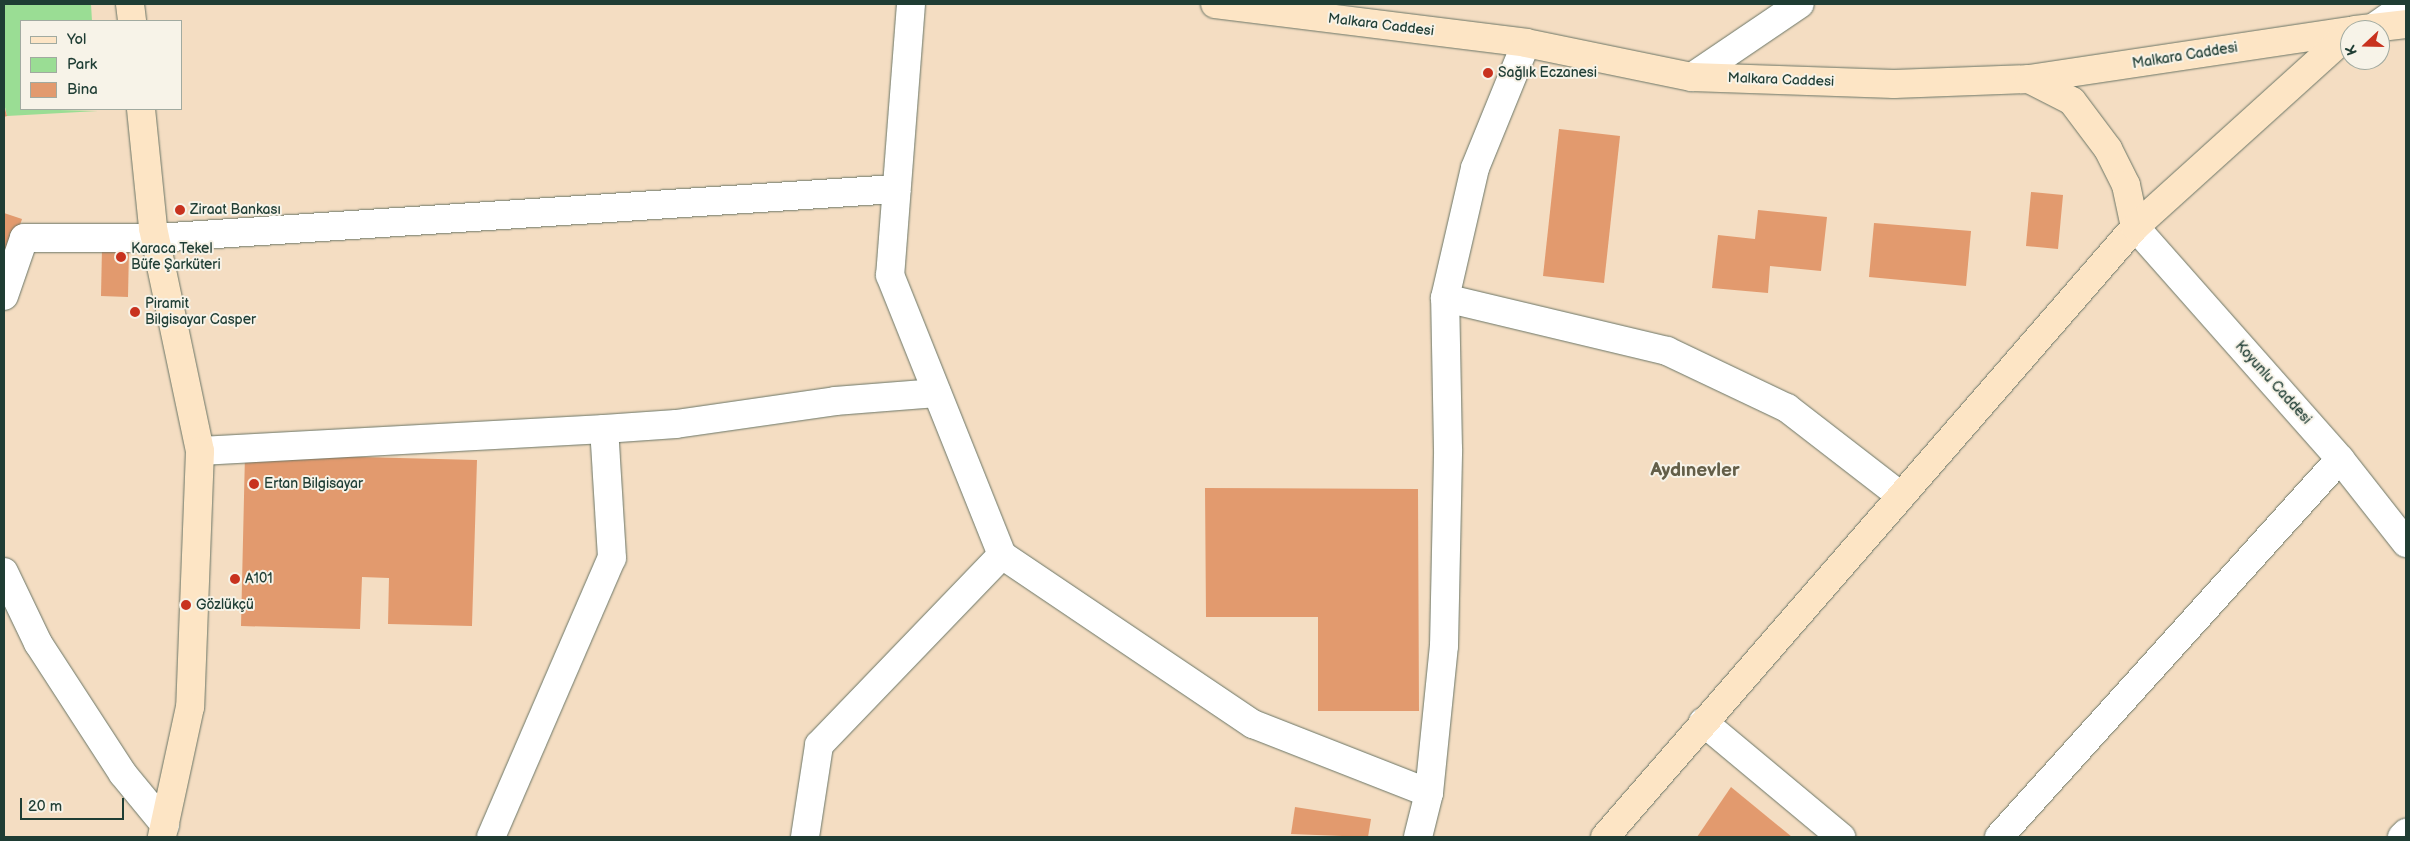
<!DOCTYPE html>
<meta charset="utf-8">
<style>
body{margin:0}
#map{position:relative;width:2410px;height:841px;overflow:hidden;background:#f4ddc2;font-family:"Balsamiq Sans",sans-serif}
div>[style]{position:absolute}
.green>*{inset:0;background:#9add94}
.building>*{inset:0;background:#e29a6e}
.roads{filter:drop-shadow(0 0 1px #6a7566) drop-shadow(0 0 1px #6a7566)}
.street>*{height:28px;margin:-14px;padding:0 14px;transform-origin:14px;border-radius:14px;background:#fff}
.secondary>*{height:28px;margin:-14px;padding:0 14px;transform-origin:14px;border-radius:14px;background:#fde5c5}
.dots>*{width:14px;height:14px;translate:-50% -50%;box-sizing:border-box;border:2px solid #f7f3e8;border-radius:50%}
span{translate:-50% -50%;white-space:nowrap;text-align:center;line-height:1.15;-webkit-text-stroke:4px #f7f3e8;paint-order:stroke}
.street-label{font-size:14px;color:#1f3d34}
.poi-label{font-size:14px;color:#1f3d34}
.left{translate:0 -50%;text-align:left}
.district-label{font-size:19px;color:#635e48;font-weight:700}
.frame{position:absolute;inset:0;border:5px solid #1f3d34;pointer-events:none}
.legend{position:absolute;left:20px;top:20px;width:162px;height:90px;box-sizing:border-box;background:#f7f3e8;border:1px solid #a1aaa0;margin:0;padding:6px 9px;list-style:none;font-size:15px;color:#1f3d34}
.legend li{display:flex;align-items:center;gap:10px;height:25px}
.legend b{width:25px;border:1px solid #a1aaa0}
.north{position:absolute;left:2340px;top:20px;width:50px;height:50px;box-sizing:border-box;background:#f7f3e8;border:1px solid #a1aaa0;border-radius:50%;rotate:249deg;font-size:14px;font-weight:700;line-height:20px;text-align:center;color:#1f3d34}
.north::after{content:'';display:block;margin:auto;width:18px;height:22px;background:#c8321e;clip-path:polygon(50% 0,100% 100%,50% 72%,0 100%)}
.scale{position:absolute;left:20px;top:798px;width:104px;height:22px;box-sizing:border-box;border:2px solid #1f3d34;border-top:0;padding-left:6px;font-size:15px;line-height:18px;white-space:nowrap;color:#1f3d34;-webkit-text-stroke:4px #f7f3e8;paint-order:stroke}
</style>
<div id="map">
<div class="green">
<i style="clip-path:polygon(4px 4px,91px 4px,92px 21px,21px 21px,21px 109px,98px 111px,7px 116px,4px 103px)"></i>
</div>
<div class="building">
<i style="clip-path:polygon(4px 105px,7px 116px,4px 117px)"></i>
<i style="clip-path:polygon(1559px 129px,1620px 136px,1604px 283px,1543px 276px)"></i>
<i style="clip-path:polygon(2031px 192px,2063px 195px,2058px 249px,2026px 246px)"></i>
<i style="clip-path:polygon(1758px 210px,1827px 217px,1821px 271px,1770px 266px,1768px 293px,1712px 288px,1718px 235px,1755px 239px)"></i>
<i style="clip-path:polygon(4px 213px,22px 219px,4px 274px)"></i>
<i style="clip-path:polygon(1874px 223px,1971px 231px,1966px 286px,1869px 277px)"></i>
<i style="clip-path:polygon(102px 248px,129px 249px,128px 297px,101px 296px)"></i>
<i style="clip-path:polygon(245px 454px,477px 460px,472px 626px,388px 624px,389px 578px,362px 577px,360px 629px,241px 626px)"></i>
<i style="clip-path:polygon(1205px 488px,1418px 489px,1419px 711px,1318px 711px,1318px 617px,1206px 617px)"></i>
<i style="clip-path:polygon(1731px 787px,1792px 837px,1697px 837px)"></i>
<i style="clip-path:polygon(1295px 807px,1371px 819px,1368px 837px,1291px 834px)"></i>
</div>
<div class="roads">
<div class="street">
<i style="left:911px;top:4px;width:272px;rotate:94.4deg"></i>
<i style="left:890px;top:275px;width:302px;rotate:68.2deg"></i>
<i style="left:2373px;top:28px;width:40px;rotate:-34.9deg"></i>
<i style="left:1692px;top:77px;width:130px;rotate:-34.1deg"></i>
<i style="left:2135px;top:227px;width:310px;rotate:48.5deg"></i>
<i style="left:2340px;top:459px;width:107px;rotate:51.8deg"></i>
<i style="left:4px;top:296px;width:61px;rotate:-71deg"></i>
<i style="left:24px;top:238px;width:132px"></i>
<i style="left:156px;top:238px;width:742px;rotate:-3.79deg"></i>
<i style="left:1445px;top:298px;width:228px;rotate:13.4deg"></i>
<i style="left:1667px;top:351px;width:133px;rotate:25.4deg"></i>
<i style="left:1787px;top:408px;width:144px;rotate:37.7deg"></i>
<i style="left:200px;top:451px;width:405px;rotate:-3.1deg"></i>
<i style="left:604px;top:429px;width:72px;rotate:-4deg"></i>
<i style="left:676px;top:424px;width:161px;rotate:-8.2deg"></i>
<i style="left:835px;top:401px;width:102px;rotate:-4.5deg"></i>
<i style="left:4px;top:572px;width:79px;rotate:64.4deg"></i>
<i style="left:38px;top:643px;width:156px;rotate:57deg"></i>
<i style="left:123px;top:774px;width:66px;rotate:50.5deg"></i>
<i style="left:1703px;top:722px;width:180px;rotate:39.8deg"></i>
<i style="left:491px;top:837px;width:304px;rotate:-66.6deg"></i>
<i style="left:612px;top:558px;width:129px;rotate:-93.5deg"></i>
<i style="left:805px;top:837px;width:93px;rotate:-81.3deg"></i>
<i style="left:819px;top:745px;width:264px;rotate:-46.1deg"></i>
<i style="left:1002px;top:555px;width:303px;rotate:34deg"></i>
<i style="left:1253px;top:724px;width:189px;rotate:21.4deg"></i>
<i style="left:1418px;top:837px;width:45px;rotate:-76deg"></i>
<i style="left:1429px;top:793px;width:148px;rotate:-84.2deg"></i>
<i style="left:1444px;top:646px;width:197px;rotate:-88.8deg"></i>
<i style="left:1448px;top:449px;width:151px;rotate:-91.1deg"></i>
<i style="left:1445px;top:298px;width:133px;rotate:-77deg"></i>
<i style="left:1475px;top:168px;width:135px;rotate:-67.8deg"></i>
<i style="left:1999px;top:837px;width:509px;rotate:-47.95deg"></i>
<i style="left:2402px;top:837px;width:6px;rotate:-45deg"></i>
</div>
<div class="secondary">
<i style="left:130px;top:4px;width:17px;rotate:83deg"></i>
<i style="left:1215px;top:4px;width:313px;rotate:7.1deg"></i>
<i style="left:1526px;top:43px;width:169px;rotate:11.6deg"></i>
<i style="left:1692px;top:77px;width:202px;rotate:2deg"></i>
<i style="left:1894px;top:84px;width:135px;rotate:-2.1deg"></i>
<i style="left:2029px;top:79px;width:325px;rotate:-8.5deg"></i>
<i style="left:2355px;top:30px;width:51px;rotate:-6.7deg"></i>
<i style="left:2029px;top:79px;width:48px;rotate:27.1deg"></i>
<i style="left:2072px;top:101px;width:60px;rotate:53.1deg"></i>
<i style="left:2108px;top:149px;width:40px;rotate:63.4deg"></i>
<i style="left:2126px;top:185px;width:43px;rotate:77.9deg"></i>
<i style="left:141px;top:109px;width:120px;rotate:84.2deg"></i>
<i style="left:153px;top:228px;width:228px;rotate:78.1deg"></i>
<i style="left:200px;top:451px;width:256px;rotate:92.2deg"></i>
<i style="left:190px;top:707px;width:133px;rotate:102.2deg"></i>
<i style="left:1605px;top:837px;width:808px;rotate:-49.01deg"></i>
<i style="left:2135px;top:227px;width:290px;rotate:-42.1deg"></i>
</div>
</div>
<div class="dots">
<i style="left:1488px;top:73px;background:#c8321e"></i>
<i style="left:180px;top:210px;background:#c8321e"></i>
<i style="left:121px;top:257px;background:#c8321e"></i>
<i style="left:135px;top:312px;background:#c8321e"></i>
<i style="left:254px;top:484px;background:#c8321e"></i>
<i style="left:235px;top:579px;background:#c8321e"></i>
<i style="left:186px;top:605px;background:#c8321e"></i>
</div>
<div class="street-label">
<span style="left:1381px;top:25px;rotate:7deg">Malkara Caddesi</span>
<span style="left:2185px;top:56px;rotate:-9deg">Malkara Caddesi</span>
<span style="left:1781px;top:80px;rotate:2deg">Malkara Caddesi</span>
<span style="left:2273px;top:383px;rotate:48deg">Koyunlu Caddesi</span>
</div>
<div class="poi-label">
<span class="left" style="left:1498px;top:73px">Sağlık Eczanesi</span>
<span class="left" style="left:190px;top:210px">Ziraat Bankası</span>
<span class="left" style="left:131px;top:257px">Karaca Tekel<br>Büfe Şarküteri</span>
<span class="left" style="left:145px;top:312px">Piramit<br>Bilgisayar Casper</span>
<span class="left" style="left:264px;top:484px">Ertan Bilgisayar</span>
<span class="left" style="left:245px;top:579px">A101</span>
<span class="left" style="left:196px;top:605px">Gözlükçü</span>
</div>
<div class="district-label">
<span style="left:1695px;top:471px">Aydınevler</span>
</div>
<div class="frame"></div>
<ul class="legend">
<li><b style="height:6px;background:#fde5c5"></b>Yol</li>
<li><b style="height:14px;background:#9add94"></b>Park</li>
<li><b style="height:14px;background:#e29a6e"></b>Bina</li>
</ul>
<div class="north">K</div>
<div class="scale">20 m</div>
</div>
